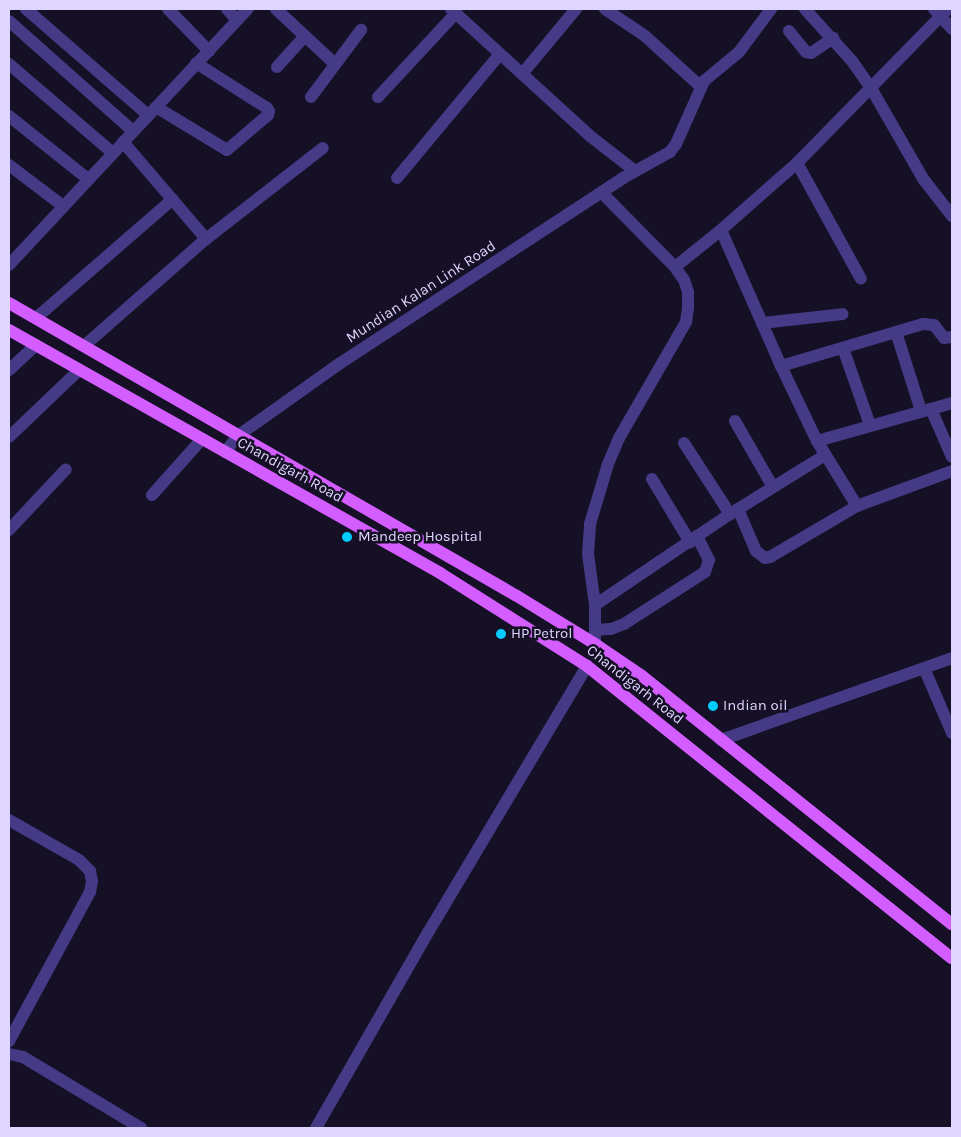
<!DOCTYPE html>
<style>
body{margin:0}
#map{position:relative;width:961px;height:1137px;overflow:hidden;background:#161027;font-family:Karla,sans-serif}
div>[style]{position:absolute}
.minor>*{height:12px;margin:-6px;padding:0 6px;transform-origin:6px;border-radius:6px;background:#453a86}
.major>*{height:12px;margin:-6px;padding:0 6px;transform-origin:6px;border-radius:6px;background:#d35dff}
.dots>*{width:14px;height:14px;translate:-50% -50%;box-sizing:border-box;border:2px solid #161027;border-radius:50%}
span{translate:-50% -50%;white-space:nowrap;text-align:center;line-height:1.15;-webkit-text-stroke:5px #161027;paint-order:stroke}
.street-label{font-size:15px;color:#dfd6ff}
.poi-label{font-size:15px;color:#dfd6ff}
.left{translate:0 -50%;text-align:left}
.frame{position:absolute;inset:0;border:10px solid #dfd6ff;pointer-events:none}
</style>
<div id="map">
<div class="minor">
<i style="left:26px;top:9px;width:162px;rotate:41deg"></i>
<i style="left:168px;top:9px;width:59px;rotate:45.7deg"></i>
<i style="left:227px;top:9px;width:15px;rotate:48deg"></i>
<i style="left:276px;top:9px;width:81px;rotate:43deg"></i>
<i style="left:451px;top:9px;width:188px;rotate:42.4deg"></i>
<i style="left:590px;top:136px;width:57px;rotate:37.9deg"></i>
<i style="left:605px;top:9px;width:48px;rotate:34deg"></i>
<i style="left:645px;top:36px;width:74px;rotate:42.3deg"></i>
<i style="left:805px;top:9px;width:70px;rotate:47.9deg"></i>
<i style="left:852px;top:61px;width:33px;rotate:55deg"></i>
<i style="left:871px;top:88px;width:106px;rotate:60.1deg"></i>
<i style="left:924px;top:180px;width:46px;rotate:52.1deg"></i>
<i style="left:934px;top:9px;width:27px;rotate:48deg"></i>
<i style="left:9px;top:21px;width:166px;rotate:41.6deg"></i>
<i style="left:789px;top:31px;width:27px;rotate:51deg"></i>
<i style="left:806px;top:52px;width:5px;rotate:11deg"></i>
<i style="left:811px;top:53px;width:27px;rotate:-34deg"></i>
<i style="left:9px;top:64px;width:137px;rotate:40.6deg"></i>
<i style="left:277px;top:67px;width:42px;rotate:-47.9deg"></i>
<i style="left:522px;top:74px;width:85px;rotate:-50.3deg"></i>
<i style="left:311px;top:97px;width:84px;rotate:-53.3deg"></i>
<i style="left:378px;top:97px;width:115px;rotate:-47.1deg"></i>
<i style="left:156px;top:107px;width:83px;rotate:31.2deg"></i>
<i style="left:227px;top:150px;width:54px;rotate:-40.5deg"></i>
<i style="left:268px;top:115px;width:4px;rotate:-76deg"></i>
<i style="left:269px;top:111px;width:4px;rotate:-124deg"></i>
<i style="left:267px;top:108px;width:84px;rotate:-147.6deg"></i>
<i style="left:9px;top:116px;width:101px;rotate:38.6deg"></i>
<i style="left:123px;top:142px;width:128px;rotate:49.4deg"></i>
<i style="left:797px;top:163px;width:132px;rotate:61.1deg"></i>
<i style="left:9px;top:165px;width:68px;rotate:37.2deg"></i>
<i style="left:397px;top:178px;width:161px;rotate:-50.3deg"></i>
<i style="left:602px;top:193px;width:104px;rotate:45.4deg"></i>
<i style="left:675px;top:267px;width:59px;rotate:-38.8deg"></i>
<i style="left:721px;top:230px;width:101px;rotate:-41.4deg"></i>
<i style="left:797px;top:163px;width:216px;rotate:-45.6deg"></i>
<i style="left:721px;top:230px;width:149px;rotate:66.2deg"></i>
<i style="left:781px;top:366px;width:83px;rotate:64.4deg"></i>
<i style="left:817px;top:441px;width:76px;rotate:58.4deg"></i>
<i style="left:9px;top:265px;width:350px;rotate:-47deg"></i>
<i style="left:36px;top:318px;width:181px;rotate:-41deg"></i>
<i style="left:762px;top:323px;width:81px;rotate:-6.3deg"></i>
<i style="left:896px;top:332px;width:83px;rotate:72.4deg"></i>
<i style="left:84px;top:346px;width:162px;rotate:-41.3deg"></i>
<i style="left:206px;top:239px;width:148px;rotate:-37.9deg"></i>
<i style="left:843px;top:348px;width:82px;rotate:70.7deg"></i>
<i style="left:781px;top:366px;width:148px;rotate:-16.5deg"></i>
<i style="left:923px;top:324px;width:11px;rotate:5deg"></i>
<i style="left:934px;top:325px;width:16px;rotate:52deg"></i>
<i style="left:944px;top:338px;width:8px;rotate:-7deg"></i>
<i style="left:9px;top:370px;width:37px;rotate:-43deg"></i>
<i style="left:931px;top:409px;width:52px;rotate:66.4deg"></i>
<i style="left:735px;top:421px;width:76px;rotate:60.1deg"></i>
<i style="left:9px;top:437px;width:97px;rotate:-43.7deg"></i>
<i style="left:817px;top:441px;width:140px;rotate:-15.7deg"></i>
<i style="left:684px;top:443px;width:85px;rotate:57.1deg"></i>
<i style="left:225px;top:452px;width:22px;rotate:-51deg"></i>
<i style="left:239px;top:435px;width:123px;rotate:-35.4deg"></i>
<i style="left:339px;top:364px;width:339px;rotate:-33.2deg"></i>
<i style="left:623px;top:178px;width:54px;rotate:-29deg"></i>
<i style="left:670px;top:152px;width:10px;rotate:-53deg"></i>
<i style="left:676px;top:144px;width:69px;rotate:-66deg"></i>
<i style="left:704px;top:81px;width:45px;rotate:-39.6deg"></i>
<i style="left:739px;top:52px;width:54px;rotate:-53.3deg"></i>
<i style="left:652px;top:479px;width:74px;rotate:58.9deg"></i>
<i style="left:152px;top:495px;width:75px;rotate:-48.2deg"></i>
<i style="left:738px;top:509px;width:46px;rotate:66.8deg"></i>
<i style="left:756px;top:551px;width:11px;rotate:38deg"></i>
<i style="left:765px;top:558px;width:5px;rotate:-11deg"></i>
<i style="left:770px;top:557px;width:101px;rotate:-30.4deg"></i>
<i style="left:857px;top:506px;width:101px;rotate:-20.2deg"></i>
<i style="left:9px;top:530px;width:83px;rotate:-46.9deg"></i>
<i style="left:595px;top:605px;width:163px;rotate:-34deg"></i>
<i style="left:730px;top:514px;width:112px;rotate:-31.8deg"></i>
<i style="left:595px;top:630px;width:16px;rotate:-4deg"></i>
<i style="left:611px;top:629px;width:14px;rotate:-21deg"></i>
<i style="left:624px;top:624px;width:96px;rotate:-32.7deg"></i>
<i style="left:705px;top:572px;width:13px;rotate:-72deg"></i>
<i style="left:709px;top:560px;width:27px;rotate:-117deg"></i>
<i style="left:595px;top:644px;width:39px;rotate:-90deg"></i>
<i style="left:595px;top:605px;width:51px;rotate:-97.8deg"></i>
<i style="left:588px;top:554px;width:30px;rotate:-86deg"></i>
<i style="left:590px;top:524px;width:63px;rotate:-73.3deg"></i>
<i style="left:608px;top:464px;width:28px;rotate:-67deg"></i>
<i style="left:619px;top:438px;width:134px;rotate:-60deg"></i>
<i style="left:686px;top:322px;width:14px;rotate:-82deg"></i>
<i style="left:688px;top:308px;width:16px;rotate:-90deg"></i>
<i style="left:688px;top:292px;width:13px;rotate:-108deg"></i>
<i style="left:684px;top:280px;width:16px;rotate:-125deg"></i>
<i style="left:924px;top:668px;width:71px;rotate:66.7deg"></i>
<i style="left:721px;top:740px;width:245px;rotate:-19.5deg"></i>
<i style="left:9px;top:820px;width:81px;rotate:29.7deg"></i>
<i style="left:79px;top:860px;width:16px;rotate:45deg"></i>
<i style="left:90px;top:871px;width:10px;rotate:79deg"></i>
<i style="left:92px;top:881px;width:11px;rotate:100deg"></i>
<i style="left:90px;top:892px;width:170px;rotate:118.5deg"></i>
<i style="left:9px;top:1054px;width:14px;rotate:12deg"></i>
<i style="left:23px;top:1057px;width:138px;rotate:31deg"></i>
<i style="left:316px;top:1128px;width:227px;rotate:-60.2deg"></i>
<i style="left:429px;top:931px;width:309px;rotate:-59.2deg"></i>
</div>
<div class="major">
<i style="left:9px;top:303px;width:586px;rotate:29.98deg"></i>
<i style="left:517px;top:596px;width:92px;rotate:31.6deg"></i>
<i style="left:595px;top:644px;width:57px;rotate:34.2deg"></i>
<i style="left:642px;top:676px;width:397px;rotate:38.7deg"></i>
<i style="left:9px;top:330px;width:495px;rotate:29.4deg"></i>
<i style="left:440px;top:573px;width:174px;rotate:32.3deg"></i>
<i style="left:587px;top:666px;width:467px;rotate:38.7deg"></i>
</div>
<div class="dots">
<i style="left:347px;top:537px;background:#02ccff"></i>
<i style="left:501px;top:634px;background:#02ccff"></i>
<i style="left:713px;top:706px;background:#02ccff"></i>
</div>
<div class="street-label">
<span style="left:421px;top:292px;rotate:-33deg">Mundian Kalan Link Road</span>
<span style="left:290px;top:470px;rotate:29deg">Chandigarh Road</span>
<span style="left:635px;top:685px;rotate:38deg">Chandigarh Road</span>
</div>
<div class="poi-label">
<span class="left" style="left:358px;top:537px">Mandeep Hospital</span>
<span class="left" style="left:511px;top:634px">HP Petrol</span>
<span class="left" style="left:723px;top:706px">Indian oil</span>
</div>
<div class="frame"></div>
</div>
